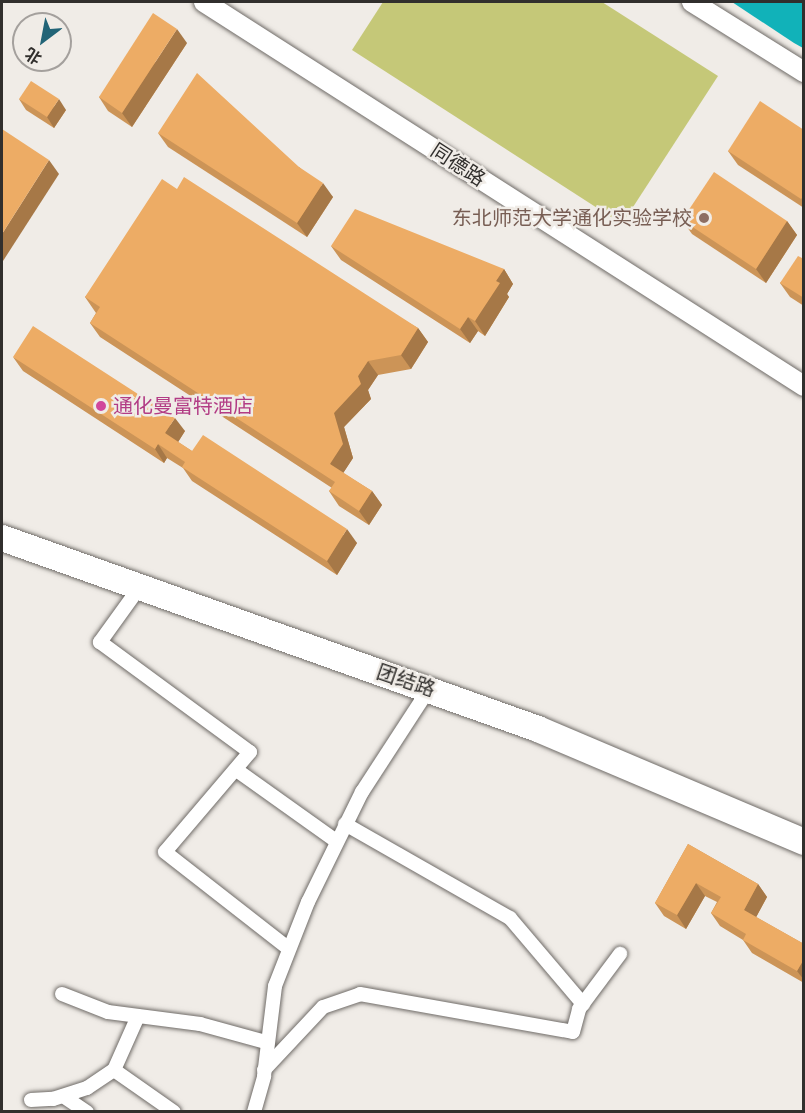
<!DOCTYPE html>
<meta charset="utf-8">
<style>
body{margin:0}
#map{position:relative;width:805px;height:1113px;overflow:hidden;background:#f0ece7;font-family:"Roboto Serif","Noto Sans SC",serif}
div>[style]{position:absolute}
.green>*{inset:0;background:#c5c878}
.water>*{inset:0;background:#11b2b9}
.roads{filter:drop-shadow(0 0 2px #6f6b67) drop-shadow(0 0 2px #6f6b67)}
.street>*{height:14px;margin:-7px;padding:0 7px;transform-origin:7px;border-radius:7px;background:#fff}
.secondary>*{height:20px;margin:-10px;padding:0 10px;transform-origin:10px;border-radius:10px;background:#fff}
.highway>*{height:26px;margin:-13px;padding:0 13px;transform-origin:13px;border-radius:13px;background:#fff}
.wall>*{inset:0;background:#cc9457}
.shaded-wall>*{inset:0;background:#a67847}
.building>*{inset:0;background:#edac65}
.dots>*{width:16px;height:16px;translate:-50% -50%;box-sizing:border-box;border:3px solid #f0ece7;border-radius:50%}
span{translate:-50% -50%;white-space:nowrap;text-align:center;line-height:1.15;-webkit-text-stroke:5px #f0ece7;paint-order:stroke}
.street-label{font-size:20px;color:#312f2d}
.education-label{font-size:20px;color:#785e54}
.right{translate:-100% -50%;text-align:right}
.hotel-label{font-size:20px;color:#b23c85}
.left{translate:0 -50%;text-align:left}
.frame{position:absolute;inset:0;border:3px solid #312f2d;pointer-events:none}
.north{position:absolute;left:12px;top:12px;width:60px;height:60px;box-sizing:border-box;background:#f0ece7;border:2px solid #a4a09d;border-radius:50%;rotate:212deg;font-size:16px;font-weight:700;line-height:24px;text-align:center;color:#312f2d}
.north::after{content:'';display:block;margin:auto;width:21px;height:27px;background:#226477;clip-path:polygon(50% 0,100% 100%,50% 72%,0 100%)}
</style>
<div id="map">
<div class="green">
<i style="clip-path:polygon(383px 2px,602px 2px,718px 76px,622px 224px,352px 50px)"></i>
</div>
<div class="water">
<i style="clip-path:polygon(732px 2px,803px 2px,803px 48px,794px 43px)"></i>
</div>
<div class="roads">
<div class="street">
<i style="left:139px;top:588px;width:67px;rotate:125.8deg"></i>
<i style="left:100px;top:642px;width:186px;rotate:36.3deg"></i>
<i style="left:250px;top:752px;width:131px;rotate:130.4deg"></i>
<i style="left:165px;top:852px;width:157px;rotate:38deg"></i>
<i style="left:238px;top:771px;width:120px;rotate:35.5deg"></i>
<i style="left:345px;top:824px;width:190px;rotate:29.7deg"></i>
<i style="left:510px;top:918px;width:113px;rotate:49.7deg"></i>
<i style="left:62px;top:994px;width:49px;rotate:21.4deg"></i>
<i style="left:108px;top:1012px;width:93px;rotate:7.4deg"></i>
<i style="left:200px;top:1024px;width:68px;rotate:15.3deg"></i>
<i style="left:114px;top:1070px;width:73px;rotate:35deg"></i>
<i style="left:264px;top:1070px;width:86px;rotate:-46.9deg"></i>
<i style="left:323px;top:1007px;width:39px;rotate:-19deg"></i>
<i style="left:360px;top:994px;width:216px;rotate:10.1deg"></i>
<i style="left:573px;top:1032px;width:24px;rotate:-75deg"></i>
<i style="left:579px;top:1009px;width:69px;rotate:-53.3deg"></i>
<i style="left:63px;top:1096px;width:29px;rotate:34deg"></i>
<i style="left:31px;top:1100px;width:22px;rotate:-3deg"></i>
<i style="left:53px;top:1099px;width:36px;rotate:-18deg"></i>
<i style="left:87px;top:1088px;width:32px;rotate:-34deg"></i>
<i style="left:114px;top:1070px;width:59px;rotate:-66deg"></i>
<i style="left:254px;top:1112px;width:37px;rotate:-74deg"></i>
<i style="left:264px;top:1076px;width:91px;rotate:-83deg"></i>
<i style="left:275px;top:986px;width:90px;rotate:-68.6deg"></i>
<i style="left:308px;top:902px;width:123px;rotate:-63.9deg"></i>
<i style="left:362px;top:792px;width:123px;rotate:-57deg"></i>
</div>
<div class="secondary">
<i style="left:204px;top:2px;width:712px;rotate:32.62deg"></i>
<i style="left:692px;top:2px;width:132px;rotate:32deg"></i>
</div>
<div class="highway">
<i style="left:2px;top:538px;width:569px;rotate:19.61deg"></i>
<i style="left:538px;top:729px;width:289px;rotate:23deg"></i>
</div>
</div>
<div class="wall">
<i style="clip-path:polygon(187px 43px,132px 127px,108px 111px,99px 97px)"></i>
<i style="clip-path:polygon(19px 99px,66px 110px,54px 128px,26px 110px)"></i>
<i style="clip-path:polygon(804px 130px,804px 208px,738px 165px,728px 151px)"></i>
<i style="clip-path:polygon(158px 133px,299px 167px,333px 197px,307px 237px,168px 147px)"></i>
<i style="clip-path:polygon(177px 189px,418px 328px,428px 342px,411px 369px,378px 375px,368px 390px,371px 399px,344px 427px,353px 458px,343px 473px,372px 491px,382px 505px,369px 525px,339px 506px,329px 491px,332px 488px,100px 337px,90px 323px,96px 313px,85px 297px)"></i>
<i style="clip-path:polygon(682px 220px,787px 221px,797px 235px,766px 283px,692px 234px)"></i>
<i style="clip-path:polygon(331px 246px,504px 269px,513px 284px,507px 294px,509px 297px,485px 336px,478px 331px,470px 343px,341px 260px)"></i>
<i style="clip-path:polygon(804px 259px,804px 306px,790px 297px,780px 283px)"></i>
<i style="clip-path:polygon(13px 357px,185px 431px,178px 442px,192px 451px,357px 543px,337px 575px,192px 481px,183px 468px,167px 458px,164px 463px,23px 371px)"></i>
<i style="clip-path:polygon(688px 844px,758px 884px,767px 897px,756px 917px,804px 944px,804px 983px,752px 953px,743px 940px,720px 926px,711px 913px,717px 902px,705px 896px,686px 929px,664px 916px,655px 903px)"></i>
</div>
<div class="shaded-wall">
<i style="clip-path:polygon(177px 29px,187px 43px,132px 127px,122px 113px)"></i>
<i style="clip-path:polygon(59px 99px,66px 110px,54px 128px,47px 117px)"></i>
<i style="clip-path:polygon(49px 160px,59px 174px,3px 261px,2px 259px,2px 234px)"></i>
<i style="clip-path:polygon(323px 183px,333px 197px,307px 237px,297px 223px)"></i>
<i style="clip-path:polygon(787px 221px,797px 235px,766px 283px,756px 269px)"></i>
<i style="clip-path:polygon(504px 269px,513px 284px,507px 294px,509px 297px,485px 336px,475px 321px,496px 281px)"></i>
<i style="clip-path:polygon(468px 317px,478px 331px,470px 343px,460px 329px)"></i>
<i style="clip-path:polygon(418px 328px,428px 342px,411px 369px,401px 355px)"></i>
<i style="clip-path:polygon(368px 361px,378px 375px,368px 390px,371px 399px,344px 427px,353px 458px,340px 478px,330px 464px,334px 413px)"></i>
<i style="clip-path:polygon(175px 418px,185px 431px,175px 447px,165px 433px)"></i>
<i style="clip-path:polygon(158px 444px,167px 458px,164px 463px,155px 449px)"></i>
<i style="clip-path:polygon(372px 491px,382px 505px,369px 525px,359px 511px)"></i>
<i style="clip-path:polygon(347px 529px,357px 543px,337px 575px,327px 561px)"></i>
<i style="clip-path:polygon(696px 883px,705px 896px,686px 929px,677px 915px)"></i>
<i style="clip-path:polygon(758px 884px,767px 897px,753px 923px,744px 910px)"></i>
<i style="clip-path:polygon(804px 959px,804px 980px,797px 971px)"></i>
</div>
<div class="building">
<i style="clip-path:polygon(153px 13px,177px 29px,122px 113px,99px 97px)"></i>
<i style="clip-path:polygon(197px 73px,299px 167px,323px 183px,297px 223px,158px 133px)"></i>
<i style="clip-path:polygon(31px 81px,59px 99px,47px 117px,19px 99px)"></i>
<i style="clip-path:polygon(760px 101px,804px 130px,804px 196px,801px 199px,728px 151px)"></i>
<i style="clip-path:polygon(2px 129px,49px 160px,2px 234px)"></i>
<i style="clip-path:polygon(714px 172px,787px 221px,756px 269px,682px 220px)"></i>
<i style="clip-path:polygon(184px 177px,418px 328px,401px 355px,368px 361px,358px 376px,361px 384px,334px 413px,343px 444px,330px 464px,372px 491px,359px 511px,329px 491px,335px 482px,90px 323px,100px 307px,85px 297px,162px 179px,177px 189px)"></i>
<i style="clip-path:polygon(355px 209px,504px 269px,496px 281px,500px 283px,475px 321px,468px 317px,460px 329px,331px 246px)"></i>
<i style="clip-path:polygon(798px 256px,804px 259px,804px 298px,780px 283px)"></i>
<i style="clip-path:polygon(33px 326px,175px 418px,165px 433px,192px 451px,203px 435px,347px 529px,327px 561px,182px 467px,185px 462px,158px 444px,155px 449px,13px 357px)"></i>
<i style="clip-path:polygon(688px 844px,758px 884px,744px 910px,804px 944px,804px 959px,797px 971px,743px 940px,746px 934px,711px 913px,721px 897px,696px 883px,677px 915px,655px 903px)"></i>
</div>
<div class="dots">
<i style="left:704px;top:218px;background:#8d6e63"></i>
<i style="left:101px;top:406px;background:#d1479c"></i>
</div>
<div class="street-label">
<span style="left:458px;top:165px;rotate:33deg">同德路</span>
<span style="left:406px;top:681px;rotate:19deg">团结路</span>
</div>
<div class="education-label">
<span class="right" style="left:692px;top:218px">东北师范大学通化实验学校</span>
</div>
<div class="hotel-label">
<span class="left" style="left:113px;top:406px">通化曼富特酒店</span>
</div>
<div class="frame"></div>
<div class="north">北</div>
</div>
